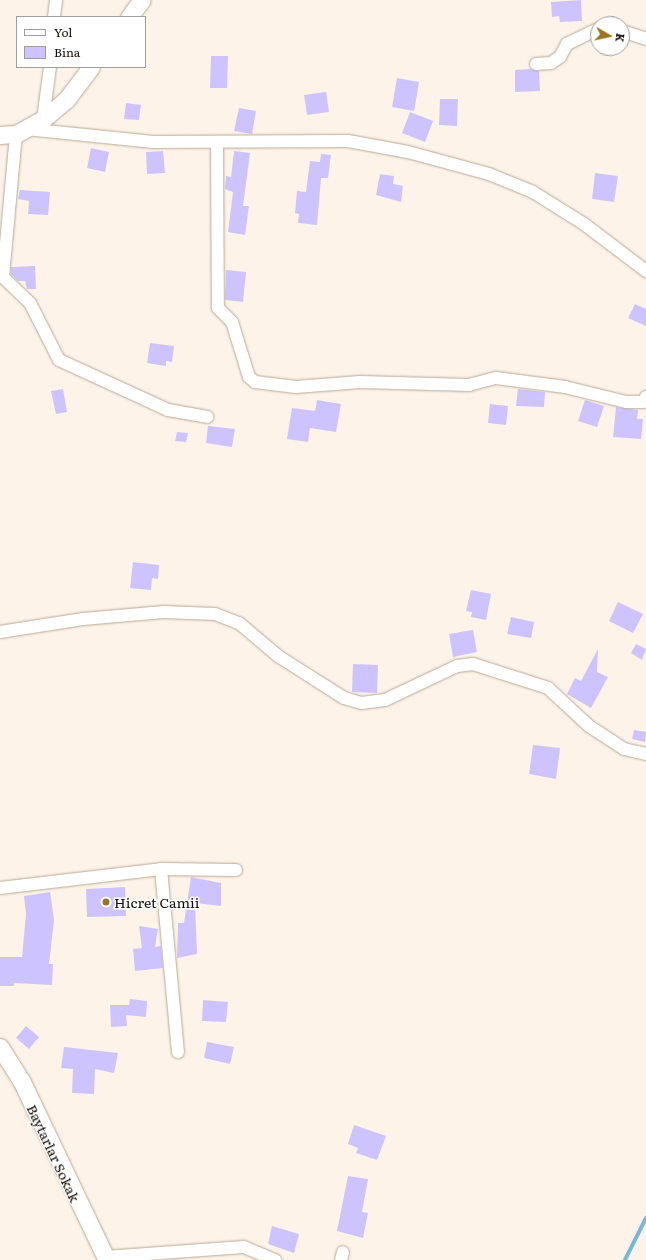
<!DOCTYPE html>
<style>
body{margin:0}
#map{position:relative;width:646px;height:1260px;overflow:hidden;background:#fdf3e8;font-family:Literata,serif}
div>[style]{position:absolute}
.stream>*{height:3.5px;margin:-1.75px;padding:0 1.75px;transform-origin:1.75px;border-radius:1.75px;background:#76b8da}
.building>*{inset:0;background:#cdc4ff}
.roads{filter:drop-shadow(0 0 1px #b8a997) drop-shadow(0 0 1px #b8a997)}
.street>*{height:12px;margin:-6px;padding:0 6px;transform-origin:6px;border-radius:6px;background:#fff}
.secondary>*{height:17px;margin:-8.5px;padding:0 8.5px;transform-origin:8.5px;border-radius:8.5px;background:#fff}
.dots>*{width:11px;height:11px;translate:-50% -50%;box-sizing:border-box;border:2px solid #fff;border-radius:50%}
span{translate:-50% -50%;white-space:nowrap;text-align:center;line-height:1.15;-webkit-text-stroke:3px #fff;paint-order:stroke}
.poi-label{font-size:14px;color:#120d07}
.left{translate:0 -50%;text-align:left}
.street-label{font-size:14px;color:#120d07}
.legend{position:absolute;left:16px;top:16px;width:130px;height:52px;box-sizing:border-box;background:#fff;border:1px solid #a09e9c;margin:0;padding:5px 7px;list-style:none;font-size:12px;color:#120d07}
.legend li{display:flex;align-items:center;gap:8px;height:20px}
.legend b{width:20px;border:1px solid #a09e9c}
.north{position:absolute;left:590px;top:16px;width:40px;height:40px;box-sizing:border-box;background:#fff;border:1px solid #a09e9c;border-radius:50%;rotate:99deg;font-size:11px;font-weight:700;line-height:16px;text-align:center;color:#120d07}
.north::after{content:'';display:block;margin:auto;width:14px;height:18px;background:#9a7420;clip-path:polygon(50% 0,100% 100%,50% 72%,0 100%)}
</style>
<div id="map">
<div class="stream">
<i style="left:625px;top:1260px;width:47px;rotate:-63.4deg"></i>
</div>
<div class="building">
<i style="clip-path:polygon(581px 0,582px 21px,560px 22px,559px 16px,552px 17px,551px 2px)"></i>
<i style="clip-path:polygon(211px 56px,228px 56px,227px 88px,210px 88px)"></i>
<i style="clip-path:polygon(531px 69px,539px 71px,540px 91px,515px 92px,515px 70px)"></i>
<i style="clip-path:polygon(397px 78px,419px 82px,414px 111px,392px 107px)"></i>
<i style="clip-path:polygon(326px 92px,329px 112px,307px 115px,304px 95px)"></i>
<i style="clip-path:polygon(440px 99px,458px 99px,457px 126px,439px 125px)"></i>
<i style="clip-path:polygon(126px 103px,141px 105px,139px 120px,124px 119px)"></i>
<i style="clip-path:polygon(239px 108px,256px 111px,252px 134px,234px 131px)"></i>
<i style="clip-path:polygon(410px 112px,433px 121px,425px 142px,402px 133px)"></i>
<i style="clip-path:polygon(91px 148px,109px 152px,105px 172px,87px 168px)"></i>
<i style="clip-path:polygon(163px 151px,165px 173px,147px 174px,146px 152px)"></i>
<i style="clip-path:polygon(234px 151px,250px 153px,243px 206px,249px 206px,245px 235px,228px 232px,233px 192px,225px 189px,226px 176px,231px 177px)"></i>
<i style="clip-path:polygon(321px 154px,331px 155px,328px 178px,321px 178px,317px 225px,298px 223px,299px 214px,295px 213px,297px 191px,306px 192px,310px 161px,320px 162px)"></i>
<i style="clip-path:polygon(595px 173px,618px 176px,614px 202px,592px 199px)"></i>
<i style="clip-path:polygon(380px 174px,394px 176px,393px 184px,403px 186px,401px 202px,376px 195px)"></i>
<i style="clip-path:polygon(20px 190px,50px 192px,48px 215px,28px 214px,29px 201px,18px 199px)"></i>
<i style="clip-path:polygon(35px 266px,36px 289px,27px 289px,25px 281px,18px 281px,11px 274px,11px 267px)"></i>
<i style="clip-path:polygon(226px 270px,246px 272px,243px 302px,225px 300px)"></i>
<i style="clip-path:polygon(635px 304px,646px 309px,646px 326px,628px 318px)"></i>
<i style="clip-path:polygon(150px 343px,174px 346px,172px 362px,166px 361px,166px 366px,147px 363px)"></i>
<i style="clip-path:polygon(63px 389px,67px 412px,56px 414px,51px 391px)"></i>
<i style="clip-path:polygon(518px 389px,545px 392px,544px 407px,516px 406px)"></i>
<i style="clip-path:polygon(317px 400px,341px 404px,336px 432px,310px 428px,308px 442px,287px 439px,292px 408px,315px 411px)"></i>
<i style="clip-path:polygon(585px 400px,604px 406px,597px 427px,578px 421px)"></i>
<i style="clip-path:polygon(490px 404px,508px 406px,506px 425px,488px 423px)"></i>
<i style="clip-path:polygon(616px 407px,638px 410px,637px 419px,643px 419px,641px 439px,613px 437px)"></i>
<i style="clip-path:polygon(208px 426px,235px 429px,232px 447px,206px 443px)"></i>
<i style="clip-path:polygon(177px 432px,188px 433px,186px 442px,175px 441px)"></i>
<i style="clip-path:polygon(133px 562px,159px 565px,158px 579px,152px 578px,151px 590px,130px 588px)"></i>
<i style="clip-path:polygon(471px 590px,491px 594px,486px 620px,471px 617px,472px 612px,466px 611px)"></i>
<i style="clip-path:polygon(618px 602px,643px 614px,633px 633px,609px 621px)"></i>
<i style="clip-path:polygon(511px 617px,534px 622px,531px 638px,507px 634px)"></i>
<i style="clip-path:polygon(473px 630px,477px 652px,453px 657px,449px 634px)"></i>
<i style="clip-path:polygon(636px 644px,646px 649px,642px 660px,631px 653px)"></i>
<i style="clip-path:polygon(598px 649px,597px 672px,608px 677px,591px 708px,567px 694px,575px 678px,581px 681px)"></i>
<i style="clip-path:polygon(353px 664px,378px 665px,377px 693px,352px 692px)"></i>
<i style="clip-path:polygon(634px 730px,646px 732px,645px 742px,632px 739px)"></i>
<i style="clip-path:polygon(533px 745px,560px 748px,556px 779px,529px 774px)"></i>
<i style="clip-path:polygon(191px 877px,221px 883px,221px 906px,195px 903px,197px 954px,177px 958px,178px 923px,184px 923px)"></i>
<i style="clip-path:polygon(125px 887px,126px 916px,87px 917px,86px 889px)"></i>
<i style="clip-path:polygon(50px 892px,54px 920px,49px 964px,53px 964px,52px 985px,14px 983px,14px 986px,0 986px,0 957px,22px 957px,26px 914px,24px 896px)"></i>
<i style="clip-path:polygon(139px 926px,158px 929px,155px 947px,161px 946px,163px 968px,135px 971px,133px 949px,142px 948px)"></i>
<i style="clip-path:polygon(130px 999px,147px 1001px,146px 1017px,126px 1015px,127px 1026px,111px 1027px,110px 1005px,129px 1005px)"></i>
<i style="clip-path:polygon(203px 1000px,228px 1002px,226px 1022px,202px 1021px)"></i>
<i style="clip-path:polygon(26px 1026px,39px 1037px,29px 1049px,16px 1038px)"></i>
<i style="clip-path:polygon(207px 1042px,234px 1047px,230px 1064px,204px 1058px)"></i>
<i style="clip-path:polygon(64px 1047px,118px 1053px,114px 1073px,95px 1069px,94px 1094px,72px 1093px,73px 1069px,61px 1068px)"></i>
<i style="clip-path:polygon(354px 1125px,386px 1136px,377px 1160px,356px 1153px,358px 1148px,348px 1144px)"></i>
<i style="clip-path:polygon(348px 1176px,368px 1179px,362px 1212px,368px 1213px,363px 1238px,337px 1231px)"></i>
<i style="clip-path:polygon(272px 1226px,299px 1234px,294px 1253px,268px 1244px)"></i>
</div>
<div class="roads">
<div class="street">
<i style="left:54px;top:17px;width:17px;rotate:-83deg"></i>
<i style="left:622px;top:31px;width:25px;rotate:18deg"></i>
<i style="left:536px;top:64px;width:15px;rotate:-4deg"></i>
<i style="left:551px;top:63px;width:11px;rotate:-34deg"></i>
<i style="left:560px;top:57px;width:15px;rotate:-62deg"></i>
<i style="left:567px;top:44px;width:34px;rotate:-26deg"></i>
<i style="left:43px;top:119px;width:52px;rotate:-82.3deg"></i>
<i style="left:26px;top:129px;width:128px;rotate:5.8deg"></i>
<i style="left:153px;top:142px;width:195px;rotate:-0.3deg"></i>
<i style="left:348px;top:141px;width:61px;rotate:10.4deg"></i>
<i style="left:408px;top:152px;width:84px;rotate:15.2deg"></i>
<i style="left:489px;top:174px;width:48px;rotate:22.2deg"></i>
<i style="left:533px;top:192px;width:60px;rotate:32.1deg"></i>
<i style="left:584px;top:224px;width:78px;rotate:37.2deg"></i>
<i style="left:16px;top:134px;width:144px;rotate:95.2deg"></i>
<i style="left:3px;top:277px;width:37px;rotate:44deg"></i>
<i style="left:30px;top:303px;width:64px;rotate:63deg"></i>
<i style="left:59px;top:360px;width:120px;rotate:24.6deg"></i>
<i style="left:168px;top:410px;width:40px;rotate:10deg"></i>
<i style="left:217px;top:142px;width:166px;rotate:89.7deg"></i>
<i style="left:218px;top:308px;width:20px;rotate:45deg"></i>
<i style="left:232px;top:322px;width:58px;rotate:72.8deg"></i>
<i style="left:249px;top:377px;width:8px;rotate:40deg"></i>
<i style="left:255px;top:382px;width:41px;rotate:7deg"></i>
<i style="left:296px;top:387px;width:64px;rotate:-4.5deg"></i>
<i style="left:360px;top:382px;width:109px;rotate:1.6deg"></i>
<i style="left:469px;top:385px;width:28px;rotate:-15deg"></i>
<i style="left:496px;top:378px;width:70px;rotate:7.4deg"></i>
<i style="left:565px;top:387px;width:63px;rotate:13.8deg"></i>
<i style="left:626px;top:402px;width:17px"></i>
<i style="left:643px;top:402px;width:6px;rotate:-59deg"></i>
<i style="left:0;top:632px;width:84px;rotate:-8.9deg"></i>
<i style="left:83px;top:619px;width:81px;rotate:-4.9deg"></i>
<i style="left:164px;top:612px;width:51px;rotate:2.2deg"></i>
<i style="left:215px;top:614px;width:26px;rotate:21deg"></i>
<i style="left:239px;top:623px;width:51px;rotate:40.2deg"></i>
<i style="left:278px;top:656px;width:78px;rotate:32.5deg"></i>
<i style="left:344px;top:698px;width:18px;rotate:16deg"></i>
<i style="left:361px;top:703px;width:24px;rotate:-7deg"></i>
<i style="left:385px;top:700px;width:80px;rotate:-25.3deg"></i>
<i style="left:457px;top:666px;width:16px;rotate:-7deg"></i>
<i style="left:473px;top:664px;width:79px;rotate:17.7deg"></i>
<i style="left:548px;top:688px;width:56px;rotate:42.8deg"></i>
<i style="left:589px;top:726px;width:42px;rotate:33.3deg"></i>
<i style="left:624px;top:749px;width:23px;rotate:13deg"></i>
<i style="left:161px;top:869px;width:184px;rotate:84.7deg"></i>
<i style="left:0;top:888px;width:162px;rotate:-6.7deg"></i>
<i style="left:161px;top:869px;width:75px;rotate:0.8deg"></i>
<i style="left:105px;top:1257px;width:139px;rotate:-4.1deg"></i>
<i style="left:244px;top:1247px;width:34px;rotate:23deg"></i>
<i style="left:341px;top:1260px;width:8px;rotate:-76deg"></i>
</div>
<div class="secondary">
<i style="left:129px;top:17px;width:21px;rotate:-53deg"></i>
<i style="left:0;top:135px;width:16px;rotate:-4deg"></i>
<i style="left:16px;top:134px;width:31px;rotate:-29deg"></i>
<i style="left:43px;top:119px;width:30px;rotate:-40deg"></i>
<i style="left:66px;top:100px;width:41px;rotate:-52.9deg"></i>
<i style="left:0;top:1047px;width:39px;rotate:58deg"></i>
<i style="left:21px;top:1080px;width:199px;rotate:64.5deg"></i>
</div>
</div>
<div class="dots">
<i style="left:106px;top:902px;background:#9a7420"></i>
</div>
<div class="poi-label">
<span class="left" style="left:114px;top:902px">Hicret Camii</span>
</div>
<div class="street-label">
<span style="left:54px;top:1153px;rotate:65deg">Baytarlar Sokak</span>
</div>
<ul class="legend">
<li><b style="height:5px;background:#fff"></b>Yol</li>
<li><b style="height:11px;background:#cdc4ff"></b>Bina</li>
</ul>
<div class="north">K</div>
</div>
